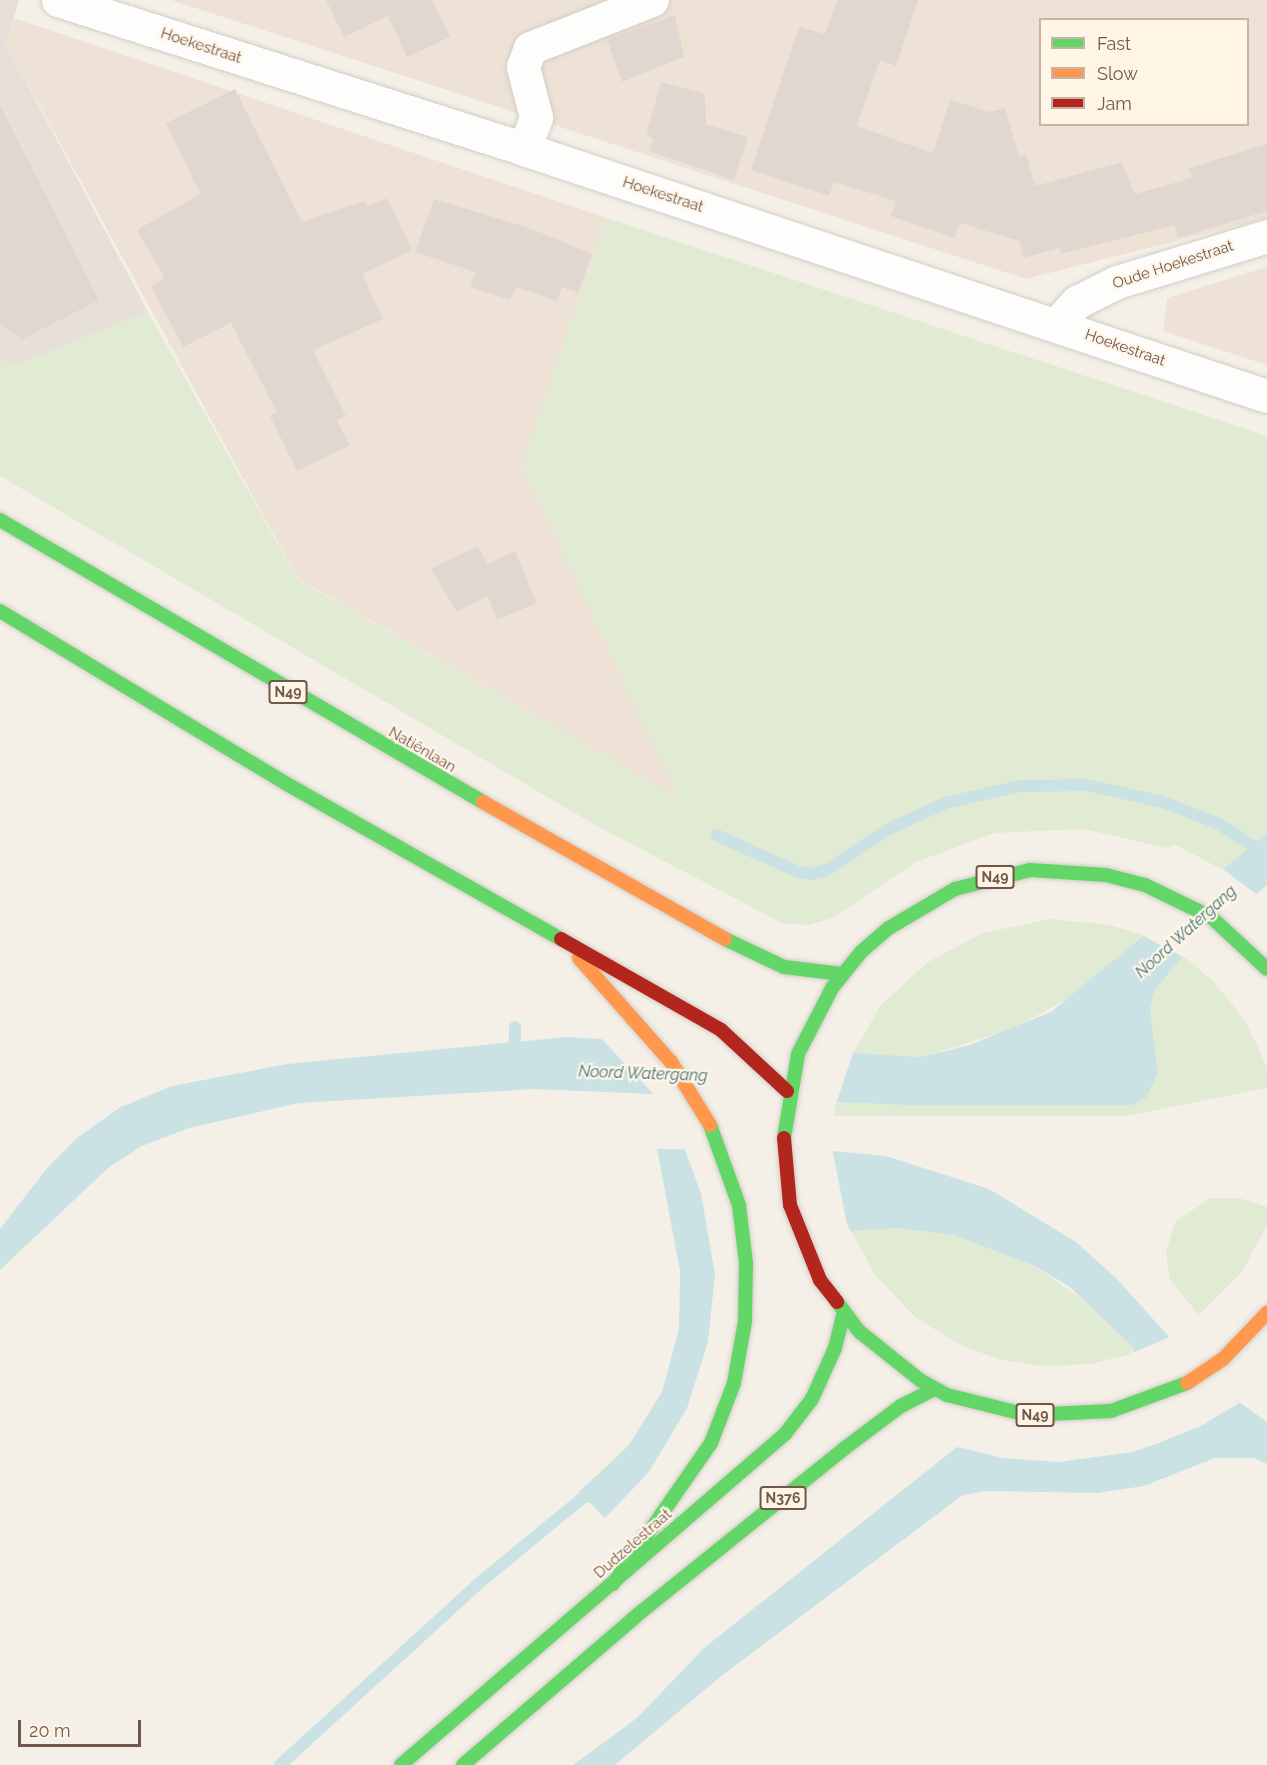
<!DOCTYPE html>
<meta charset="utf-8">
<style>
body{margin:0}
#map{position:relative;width:1267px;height:1765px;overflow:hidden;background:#f4f0e8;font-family:Raleway,sans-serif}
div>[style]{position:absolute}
.residential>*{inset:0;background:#ede2d5}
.industrial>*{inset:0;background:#e6e0d9}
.green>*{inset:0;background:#e1ead3}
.water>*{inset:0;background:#cae2e4}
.pier>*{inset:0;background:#f4f0e8}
.stream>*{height:12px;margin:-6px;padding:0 6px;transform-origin:6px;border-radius:6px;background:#cae2e4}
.building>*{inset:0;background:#e0d8d0}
.roads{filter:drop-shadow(0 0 2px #d3cdc6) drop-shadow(0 0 2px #d3cdc6)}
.street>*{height:33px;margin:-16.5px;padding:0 16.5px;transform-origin:16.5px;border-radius:16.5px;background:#fdfdfc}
.fast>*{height:14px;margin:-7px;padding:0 7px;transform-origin:7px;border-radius:7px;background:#63d668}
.slow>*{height:14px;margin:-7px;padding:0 7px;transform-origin:7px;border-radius:7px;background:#ff974d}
.jam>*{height:14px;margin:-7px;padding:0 7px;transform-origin:7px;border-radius:7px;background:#b3261e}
span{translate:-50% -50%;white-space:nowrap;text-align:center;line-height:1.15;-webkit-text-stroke:4.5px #fef5e7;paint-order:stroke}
.shield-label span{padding:2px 4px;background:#fef5e7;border:2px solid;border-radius:4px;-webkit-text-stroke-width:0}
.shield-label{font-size:14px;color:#70574a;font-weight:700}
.street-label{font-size:15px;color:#70574a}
.water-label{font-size:16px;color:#43737b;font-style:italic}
.legend{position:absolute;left:1039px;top:18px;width:210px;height:108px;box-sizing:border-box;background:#fef5e7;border:2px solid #c5b6a8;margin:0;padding:8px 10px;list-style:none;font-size:18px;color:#70574a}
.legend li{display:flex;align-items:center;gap:12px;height:30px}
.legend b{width:30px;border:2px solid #c5b6a8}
.scale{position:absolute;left:18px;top:1720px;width:123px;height:27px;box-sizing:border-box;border:3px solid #70574a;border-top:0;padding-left:8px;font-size:18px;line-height:21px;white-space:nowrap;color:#70574a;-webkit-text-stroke:4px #fef5e7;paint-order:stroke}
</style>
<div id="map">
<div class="residential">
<i style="clip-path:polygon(evenodd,171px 0,1267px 0,1267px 218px,1026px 279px,171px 0,1040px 20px,1248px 20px,1248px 124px,1040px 124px,1040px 20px)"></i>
<i style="clip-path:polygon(14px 18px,607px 218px,522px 466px,679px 798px,298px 579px,6px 44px)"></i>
<i style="clip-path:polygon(1267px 267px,1267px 365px,1163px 331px,1167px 298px)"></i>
</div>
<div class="industrial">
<i style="clip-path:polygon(0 0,19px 0,6px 44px,148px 312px,12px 367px,0 359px)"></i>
</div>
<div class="green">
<i style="clip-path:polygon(607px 218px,1267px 436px,1267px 833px,1223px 870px,1174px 844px,1167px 848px,1084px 829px,994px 833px,916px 862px,833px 918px,808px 925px,782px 923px,597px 826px,0 476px,0 359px,12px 367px,148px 312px,298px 580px,678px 797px,522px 466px)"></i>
<i style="clip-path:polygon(1049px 919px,1110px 925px,1143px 935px,1081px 991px,1013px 1029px,921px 1057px,852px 1055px,881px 1005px,928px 962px,983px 933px)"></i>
<i style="clip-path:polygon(1183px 956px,1213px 981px,1245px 1020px,1267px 1067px,1267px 1088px,1127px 1116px,834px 1116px,836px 1101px,1132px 1105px,1158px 1072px,1150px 1009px,1155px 990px)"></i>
<i style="clip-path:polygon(1210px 1198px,1239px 1198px,1267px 1207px,1267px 1225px,1242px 1272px,1199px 1315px,1170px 1280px,1166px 1252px,1175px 1222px)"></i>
<i style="clip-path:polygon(898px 1228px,953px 1235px,1033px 1265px,1104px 1315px,1132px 1346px,1131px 1354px,1090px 1364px,1044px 1366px,1001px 1360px,960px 1345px,915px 1317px,876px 1276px,851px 1231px)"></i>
</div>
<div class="water">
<i style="clip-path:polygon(1267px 833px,1267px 885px,1183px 956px,1155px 990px,1150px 1009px,1158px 1072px,1146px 1098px,1132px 1105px,910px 1105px,534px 1089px,299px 1103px,189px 1128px,142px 1146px,109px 1167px,0 1270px,0 1229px,48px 1167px,78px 1137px,121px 1107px,172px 1086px,287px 1064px,567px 1037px,921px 1057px,970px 1045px,1051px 1012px)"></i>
<i style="clip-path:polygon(657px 1149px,832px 1151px,886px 1156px,989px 1189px,1076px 1242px,1116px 1278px,1208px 1380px,1267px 1422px,1267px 1464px,1254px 1458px,1215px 1458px,1144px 1486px,1097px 1493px,987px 1491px,963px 1495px,720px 1677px,615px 1765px,573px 1765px,637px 1718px,704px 1648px,957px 1447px,1003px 1458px,1059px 1462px,1132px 1452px,1162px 1442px,1132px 1346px,1070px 1287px,1033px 1265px,953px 1235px,898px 1228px,851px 1231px,847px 1224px,715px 1275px,708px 1342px,687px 1408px,649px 1472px,605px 1518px,579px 1492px,629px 1445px,662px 1392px,679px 1329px,680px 1271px)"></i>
</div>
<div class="pier">
<i style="clip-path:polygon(1221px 868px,1259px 896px,1185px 958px,1140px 934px)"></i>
<i style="clip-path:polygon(599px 1036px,853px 1053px,836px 1104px,656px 1097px)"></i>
<i style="clip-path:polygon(684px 1147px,832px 1148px,847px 1224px,715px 1275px,701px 1193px)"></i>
<i style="clip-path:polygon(1172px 1336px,1239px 1403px,1201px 1426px,1153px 1445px,1158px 1441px,1128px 1355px)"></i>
</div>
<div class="stream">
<i style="left:716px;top:835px;width:90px;rotate:24.3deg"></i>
<i style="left:798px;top:872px;width:14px;rotate:8deg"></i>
<i style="left:812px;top:874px;width:16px;rotate:-15deg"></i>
<i style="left:827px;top:870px;width:72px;rotate:-33.7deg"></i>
<i style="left:887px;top:830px;width:64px;rotate:-25deg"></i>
<i style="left:945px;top:803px;width:78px;rotate:-12.6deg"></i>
<i style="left:1021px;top:786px;width:65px;rotate:-0.9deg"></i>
<i style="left:1086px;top:785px;width:79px;rotate:12.4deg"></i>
<i style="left:1163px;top:802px;width:60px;rotate:21.4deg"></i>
<i style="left:1219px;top:824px;width:57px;rotate:32.9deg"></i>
<i style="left:514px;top:1058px;width:31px;rotate:-88deg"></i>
<i style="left:280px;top:1765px;width:276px;rotate:-42.4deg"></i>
<i style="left:484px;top:1579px;width:129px;rotate:-39.4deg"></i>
<i style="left:584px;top:1497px;width:16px;rotate:-7deg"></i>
</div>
<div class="building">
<i style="clip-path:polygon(326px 0,432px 0,450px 37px,407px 57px,388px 16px,344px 37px)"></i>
<i style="clip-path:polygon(837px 0,918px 0,896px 66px,880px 60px,857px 126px,933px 153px,950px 100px,990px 112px,1005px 108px,1019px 157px,1026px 154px,1035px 186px,1122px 162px,1135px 194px,1192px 178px,1189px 168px,1267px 144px,1267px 211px,1178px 238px,1174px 225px,1061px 254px,1060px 248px,1023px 258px,1019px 241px,960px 223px,955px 238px,891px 216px,896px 201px,834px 182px,829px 196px,751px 170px,799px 27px,825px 34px)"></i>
<i style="clip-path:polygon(675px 15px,684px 57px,622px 82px,607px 40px)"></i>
<i style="clip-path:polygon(661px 82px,705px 94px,706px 124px,748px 137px,734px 180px,649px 151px,653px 139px,646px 135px)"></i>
<i style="clip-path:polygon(235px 89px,302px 222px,363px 201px,369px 206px,387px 198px,412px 250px,362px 274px,383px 319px,313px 350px,346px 416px,337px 421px,350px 445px,297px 471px,270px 416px,277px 413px,231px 323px,183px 347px,151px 286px,165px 278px,137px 230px,200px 194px,166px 123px)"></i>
<i style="clip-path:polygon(0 105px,99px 300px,23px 339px,0 324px)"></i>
<i style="clip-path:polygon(434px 199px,535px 230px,592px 254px,578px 293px,562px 287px,557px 301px,516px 287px,510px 300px,470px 287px,475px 272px,415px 252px)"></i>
<i style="clip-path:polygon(478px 546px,487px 564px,515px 551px,537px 603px,497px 620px,488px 596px,457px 612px,431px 569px)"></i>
</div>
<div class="roads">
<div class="street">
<i style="left:58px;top:0;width:489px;rotate:17.7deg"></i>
<i style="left:524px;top:149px;width:783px;rotate:18.39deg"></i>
<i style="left:524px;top:149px;width:34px;rotate:-69deg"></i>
<i style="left:536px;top:117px;width:52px;rotate:-104.6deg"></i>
<i style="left:523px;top:67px;width:20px;rotate:-70deg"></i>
<i style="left:530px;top:48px;width:131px;rotate:-21.5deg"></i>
<i style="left:1056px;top:325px;width:31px;rotate:-48deg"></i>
<i style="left:1077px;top:302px;width:45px;rotate:-26.6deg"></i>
<i style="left:1117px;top:282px;width:157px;rotate:-17deg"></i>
</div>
<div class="fast">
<i style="left:0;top:520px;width:559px;rotate:30.28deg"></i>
<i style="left:0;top:611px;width:335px;rotate:31.1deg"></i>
<i style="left:287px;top:784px;width:315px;rotate:29.5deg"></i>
<i style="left:725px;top:939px;width:65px;rotate:25.4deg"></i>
<i style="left:784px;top:967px;width:58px;rotate:6.9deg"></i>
<i style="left:784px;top:1138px;width:85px;rotate:-80.5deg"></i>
<i style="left:798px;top:1054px;width:74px;rotate:-62.7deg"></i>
<i style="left:832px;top:988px;width:46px;rotate:-51.1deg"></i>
<i style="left:861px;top:952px;width:37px;rotate:-41deg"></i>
<i style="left:889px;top:928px;width:77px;rotate:-30.6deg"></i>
<i style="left:955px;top:889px;width:77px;rotate:-14.2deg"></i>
<i style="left:1030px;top:870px;width:76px;rotate:3.8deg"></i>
<i style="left:1106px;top:875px;width:40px;rotate:14.4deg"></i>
<i style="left:1145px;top:885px;width:73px;rotate:25.9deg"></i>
<i style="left:1211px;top:917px;width:76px;rotate:42.9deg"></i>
<i style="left:837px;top:1302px;width:38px;rotate:53deg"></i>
<i style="left:860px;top:1332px;width:77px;rotate:38.7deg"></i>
<i style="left:920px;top:1380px;width:31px;rotate:29deg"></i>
<i style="left:947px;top:1395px;width:83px;rotate:13.9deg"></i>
<i style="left:1028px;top:1415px;width:83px;rotate:-2.8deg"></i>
<i style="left:1111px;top:1411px;width:81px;rotate:-20.2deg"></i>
<i style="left:613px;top:1584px;width:172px;rotate:-55.2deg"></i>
<i style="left:711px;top:1443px;width:64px;rotate:-69deg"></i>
<i style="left:734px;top:1383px;width:63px;rotate:-79.9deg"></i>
<i style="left:745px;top:1321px;width:58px;rotate:-89deg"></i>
<i style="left:746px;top:1263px;width:58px;rotate:-96.9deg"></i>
<i style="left:739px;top:1205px;width:85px;rotate:-109.9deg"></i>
<i style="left:401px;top:1765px;width:507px;rotate:-40.76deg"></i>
<i style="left:785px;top:1434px;width:44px;rotate:-52.4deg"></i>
<i style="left:812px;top:1399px;width:56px;rotate:-65.7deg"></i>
<i style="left:835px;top:1348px;width:34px;rotate:-76deg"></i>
<i style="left:463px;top:1765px;width:228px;rotate:-40.7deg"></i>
<i style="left:636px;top:1616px;width:268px;rotate:-38.8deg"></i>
<i style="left:845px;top:1448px;width:70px;rotate:-36.9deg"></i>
<i style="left:901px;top:1406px;width:38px;rotate:-27deg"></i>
</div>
<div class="slow">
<i style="left:483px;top:802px;width:278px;rotate:29.5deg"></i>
<i style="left:579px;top:958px;width:139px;rotate:48.5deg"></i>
<i style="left:671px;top:1062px;width:74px;rotate:58.2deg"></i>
<i style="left:1187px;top:1383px;width:43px;rotate:-33.7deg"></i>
<i style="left:1223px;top:1359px;width:64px;rotate:-46.3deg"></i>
</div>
<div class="jam">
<i style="left:561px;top:939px;width:184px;rotate:29.6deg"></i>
<i style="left:721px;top:1030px;width:90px;rotate:42.7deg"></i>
<i style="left:784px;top:1138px;width:67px;rotate:84.9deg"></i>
<i style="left:790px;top:1205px;width:81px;rotate:68.2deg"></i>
<i style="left:820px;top:1280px;width:28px;rotate:52deg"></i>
</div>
</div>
<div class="shield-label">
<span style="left:288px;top:692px">N49</span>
<span style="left:995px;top:877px">N49</span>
<span style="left:1035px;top:1415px">N49</span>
<span style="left:783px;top:1498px">N376</span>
</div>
<div class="street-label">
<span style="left:201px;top:46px;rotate:18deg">Hoekestraat</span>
<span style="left:663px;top:195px;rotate:18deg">Hoekestraat</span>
<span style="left:1173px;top:265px;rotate:-18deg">Oude Hoekestraat</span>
<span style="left:1125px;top:348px;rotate:19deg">Hoekestraat</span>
<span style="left:422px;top:750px;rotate:30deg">Natiënlaan</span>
<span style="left:633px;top:1544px;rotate:-41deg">Dudzelestraat</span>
</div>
<div class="water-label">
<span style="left:1186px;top:932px;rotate:-42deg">Noord Watergang</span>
<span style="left:643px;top:1074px;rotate:2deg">Noord Watergang</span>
</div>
<ul class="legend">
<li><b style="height:8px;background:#63d668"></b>Fast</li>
<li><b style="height:8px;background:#ff974d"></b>Slow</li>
<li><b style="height:8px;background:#b3261e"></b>Jam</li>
</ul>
<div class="scale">20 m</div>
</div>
